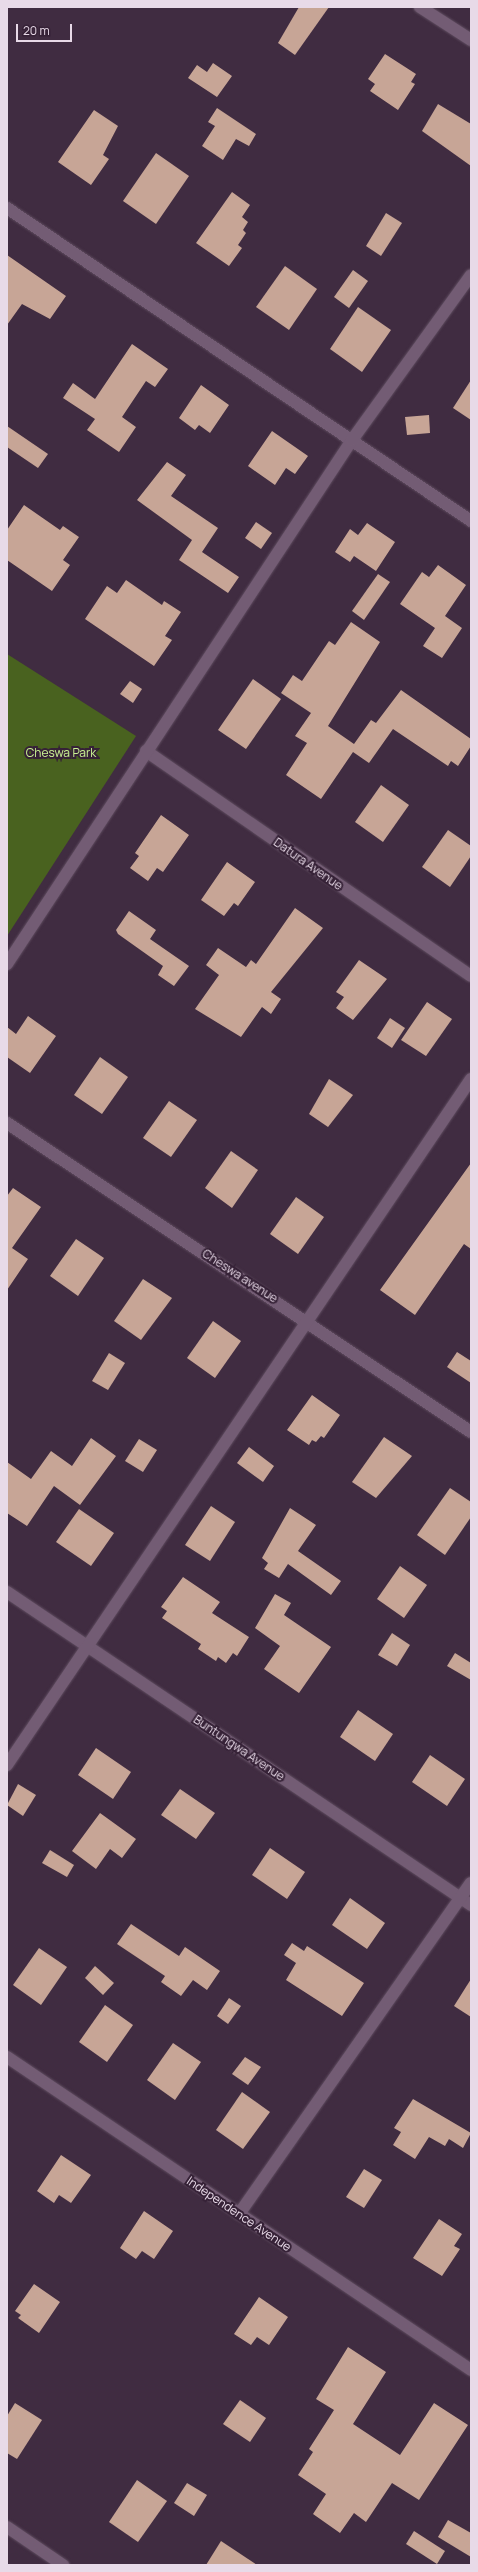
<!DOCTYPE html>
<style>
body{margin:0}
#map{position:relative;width:478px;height:2572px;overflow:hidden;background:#402c41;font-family:Manrope,sans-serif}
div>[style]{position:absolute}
.green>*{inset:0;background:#49621f}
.building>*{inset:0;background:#c7a596}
.roads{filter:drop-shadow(0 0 1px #5d4b5e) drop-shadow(0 0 1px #5d4b5e)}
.minor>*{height:12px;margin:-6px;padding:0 6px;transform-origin:6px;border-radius:6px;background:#735c74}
span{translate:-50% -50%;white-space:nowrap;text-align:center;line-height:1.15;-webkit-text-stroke:4px #362237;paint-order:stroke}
.park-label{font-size:12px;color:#cbf493}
.street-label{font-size:12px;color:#e8dae8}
.frame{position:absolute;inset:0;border:8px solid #e8dae8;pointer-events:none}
.scale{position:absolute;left:16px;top:24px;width:56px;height:18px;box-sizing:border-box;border:2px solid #e8dae8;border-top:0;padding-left:5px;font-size:12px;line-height:14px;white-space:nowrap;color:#e8dae8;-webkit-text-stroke:3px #362237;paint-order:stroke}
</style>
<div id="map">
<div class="green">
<i style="clip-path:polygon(7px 654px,136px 736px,7px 936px)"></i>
</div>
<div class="building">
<i style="clip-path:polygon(299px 7px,329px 7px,295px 55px,278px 43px)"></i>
<i style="clip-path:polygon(385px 54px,416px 74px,411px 82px,415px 84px,398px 110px,370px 91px,375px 84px,368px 79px)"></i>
<i style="clip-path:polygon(213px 63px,232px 76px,217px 97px,188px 78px,197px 65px,207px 72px)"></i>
<i style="clip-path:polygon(438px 104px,471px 124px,471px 166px,422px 131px)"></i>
<i style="clip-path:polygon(217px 108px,256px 134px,249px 146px,236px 139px,223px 160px,202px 146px,215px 126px,208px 122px)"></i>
<i style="clip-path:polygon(94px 110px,118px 126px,103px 155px,109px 159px,91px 185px,58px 162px)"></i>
<i style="clip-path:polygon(156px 153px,189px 176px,156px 224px,123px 201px)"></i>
<i style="clip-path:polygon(232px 192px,250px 205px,242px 217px,248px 222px,243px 230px,246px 233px,238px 245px,242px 248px,229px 266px,196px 243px)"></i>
<i style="clip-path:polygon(386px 213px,402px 223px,381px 256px,366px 246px)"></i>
<i style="clip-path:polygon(7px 255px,66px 296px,50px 319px,22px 304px,7px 325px)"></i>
<i style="clip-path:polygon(285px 266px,317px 289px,289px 330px,256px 307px)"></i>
<i style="clip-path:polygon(353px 270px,368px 281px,349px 308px,334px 297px)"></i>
<i style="clip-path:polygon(358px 307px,391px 330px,362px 372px,330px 349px)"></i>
<i style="clip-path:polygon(132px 344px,168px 369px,155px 387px,146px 381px,122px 417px,136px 427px,119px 452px,87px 430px,95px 419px,63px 398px,73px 383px,95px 399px)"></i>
<i style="clip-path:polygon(471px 380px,471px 420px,453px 408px)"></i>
<i style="clip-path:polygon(201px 385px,229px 405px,210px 433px,199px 425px,195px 430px,179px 418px)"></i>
<i style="clip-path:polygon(429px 415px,430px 433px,407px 435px,405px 417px)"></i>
<i style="clip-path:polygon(7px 426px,48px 454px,38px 468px,7px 447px)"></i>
<i style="clip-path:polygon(272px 431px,308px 456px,295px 474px,286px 468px,275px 485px,248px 466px)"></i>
<i style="clip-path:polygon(167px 462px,186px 475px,171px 496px,218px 528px,202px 552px,239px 577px,228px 593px,179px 560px,192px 540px,137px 500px)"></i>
<i style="clip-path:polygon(24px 505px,60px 530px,63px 526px,79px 537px,63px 560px,70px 565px,52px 591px,7px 560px,7px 530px)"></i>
<i style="clip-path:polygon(256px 522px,272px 533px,261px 549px,245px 538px)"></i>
<i style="clip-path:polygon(367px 523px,395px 542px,376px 571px,354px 556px,350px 562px,335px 552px,350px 529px,358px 535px)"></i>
<i style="clip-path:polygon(438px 565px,466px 585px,445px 616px,462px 628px,442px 658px,423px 646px,435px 628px,400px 604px,422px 572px,429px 577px)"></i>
<i style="clip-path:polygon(378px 574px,390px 582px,364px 620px,352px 611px)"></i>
<i style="clip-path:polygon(126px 580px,162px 605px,164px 601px,181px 612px,165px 636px,172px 640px,154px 666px,85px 619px,107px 586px,117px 593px)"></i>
<i style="clip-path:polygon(351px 622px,380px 642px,328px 726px,354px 744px,371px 720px,376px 723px,401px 690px,471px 739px,471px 746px,458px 766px,451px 761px,448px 766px,393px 729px,369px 763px,353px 752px,321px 799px,286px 775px,307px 743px,295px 736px,311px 713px,281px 693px,293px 675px,302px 681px,329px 641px,335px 645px)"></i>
<i style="clip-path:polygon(253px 679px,281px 699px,246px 749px,218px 730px)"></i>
<i style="clip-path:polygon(130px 681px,142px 689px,133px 703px,120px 694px)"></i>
<i style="clip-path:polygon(381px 785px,409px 805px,383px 842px,355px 822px)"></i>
<i style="clip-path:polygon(161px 815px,189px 835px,163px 872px,157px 868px,148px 881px,130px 868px,139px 856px,135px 853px)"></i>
<i style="clip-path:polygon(448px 830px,471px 846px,471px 856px,450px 887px,422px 867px)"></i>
<i style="clip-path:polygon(227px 862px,255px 882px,238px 906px,234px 903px,224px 916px,201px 900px)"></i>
<i style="clip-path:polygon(295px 908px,323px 928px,271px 992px,281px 999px,271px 1014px,262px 1007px,241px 1037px,195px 1009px,219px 975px,206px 965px,218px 948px,246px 967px,251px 960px,256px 964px)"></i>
<i style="clip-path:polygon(129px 911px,156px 930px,150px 939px,189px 966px,174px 986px,158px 975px,163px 966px,118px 934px,116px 930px)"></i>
<i style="clip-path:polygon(359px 960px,387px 979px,353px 1020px,336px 1008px,344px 997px,336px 992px)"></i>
<i style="clip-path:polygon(427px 1002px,452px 1019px,426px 1056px,401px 1040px)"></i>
<i style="clip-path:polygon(28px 1016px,56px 1036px,30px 1073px,7px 1057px,7px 1027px,16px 1034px)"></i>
<i style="clip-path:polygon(390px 1018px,405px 1028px,392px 1048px,377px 1038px)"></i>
<i style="clip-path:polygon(100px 1057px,128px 1077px,102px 1114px,74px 1095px)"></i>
<i style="clip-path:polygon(329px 1079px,353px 1095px,328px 1127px,309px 1114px)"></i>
<i style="clip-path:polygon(169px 1101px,197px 1120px,171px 1157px,143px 1138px)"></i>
<i style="clip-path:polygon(231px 1151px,258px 1170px,232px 1208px,205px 1188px)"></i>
<i style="clip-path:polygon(471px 1163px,471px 1249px,464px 1244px,415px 1315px,380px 1290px)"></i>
<i style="clip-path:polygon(13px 1188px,41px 1207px,12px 1248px,28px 1259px,7px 1290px,7px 1196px)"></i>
<i style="clip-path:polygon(296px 1197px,324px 1217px,298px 1254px,270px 1234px)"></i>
<i style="clip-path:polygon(76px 1239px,104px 1258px,78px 1296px,50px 1276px)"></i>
<i style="clip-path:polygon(143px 1279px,172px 1298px,141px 1340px,114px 1321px)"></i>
<i style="clip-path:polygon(213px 1321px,241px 1341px,215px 1378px,187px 1358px)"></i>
<i style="clip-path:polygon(457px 1352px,471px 1361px,471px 1383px,447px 1367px)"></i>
<i style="clip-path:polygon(109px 1353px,125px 1363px,108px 1390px,92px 1381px)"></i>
<i style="clip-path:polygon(312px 1395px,340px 1415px,324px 1438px,321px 1436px,316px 1442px,312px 1440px,309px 1445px,287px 1430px)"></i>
<i style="clip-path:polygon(384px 1437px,412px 1456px,376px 1498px,352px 1482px)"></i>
<i style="clip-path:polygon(91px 1438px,116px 1456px,80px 1505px,54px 1486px,27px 1526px,7px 1513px,7px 1462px,31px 1479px,51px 1451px,72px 1466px)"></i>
<i style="clip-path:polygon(139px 1439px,157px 1450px,143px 1472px,125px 1461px)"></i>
<i style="clip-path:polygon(249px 1447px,274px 1466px,263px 1482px,237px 1463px)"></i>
<i style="clip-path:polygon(450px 1488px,471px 1502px,471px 1517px,445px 1555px,417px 1535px)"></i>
<i style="clip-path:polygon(211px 1506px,235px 1522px,210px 1561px,185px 1545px)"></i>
<i style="clip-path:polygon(290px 1508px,316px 1525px,298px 1551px,341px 1581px,331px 1595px,288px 1564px,279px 1578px,264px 1569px,268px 1563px,262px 1558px)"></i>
<i style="clip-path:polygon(79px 1509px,114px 1533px,91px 1566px,56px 1542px)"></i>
<i style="clip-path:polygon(400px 1566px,427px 1585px,404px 1618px,377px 1599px)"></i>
<i style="clip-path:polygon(183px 1577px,220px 1602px,212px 1613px,249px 1637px,237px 1656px,233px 1653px,226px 1663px,218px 1657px,216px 1661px,198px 1649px,201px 1644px,162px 1618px,167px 1611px,161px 1607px)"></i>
<i style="clip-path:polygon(275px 1594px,291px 1603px,284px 1615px,331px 1647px,299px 1693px,264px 1669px,280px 1646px,255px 1628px)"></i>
<i style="clip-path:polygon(392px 1633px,410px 1645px,397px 1666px,378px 1655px)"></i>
<i style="clip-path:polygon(455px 1653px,471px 1663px,471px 1680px,447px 1666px)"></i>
<i style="clip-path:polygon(358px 1710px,393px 1734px,375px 1761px,340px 1737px)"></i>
<i style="clip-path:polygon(96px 1748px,131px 1772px,113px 1799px,78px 1775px)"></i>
<i style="clip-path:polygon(430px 1755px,465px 1779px,447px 1806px,412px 1782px)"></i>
<i style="clip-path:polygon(18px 1784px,36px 1795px,23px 1816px,7px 1805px)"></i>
<i style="clip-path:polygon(180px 1789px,215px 1813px,196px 1839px,161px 1815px)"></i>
<i style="clip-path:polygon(100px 1813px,136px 1839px,122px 1858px,110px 1849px,96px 1869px,72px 1851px)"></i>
<i style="clip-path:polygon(270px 1848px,305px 1872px,287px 1899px,252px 1875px)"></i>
<i style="clip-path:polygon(50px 1850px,74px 1865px,67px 1877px,42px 1863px)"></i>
<i style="clip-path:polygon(350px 1898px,385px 1923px,367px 1949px,332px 1925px)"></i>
<i style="clip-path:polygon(131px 1924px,179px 1956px,185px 1947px,220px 1971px,207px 1990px,193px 1980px,181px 1996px,161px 1982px,165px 1976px,117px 1944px)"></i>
<i style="clip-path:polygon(292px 1943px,304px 1951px,307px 1946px,364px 1983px,342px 2016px,286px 1980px,296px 1963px,284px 1955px)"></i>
<i style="clip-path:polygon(39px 1948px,67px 1967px,41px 2005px,13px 1985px)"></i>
<i style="clip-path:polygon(95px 1966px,114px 1983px,103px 1995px,85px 1978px)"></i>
<i style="clip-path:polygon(471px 1979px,471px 2017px,454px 2006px)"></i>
<i style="clip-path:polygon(229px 1998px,241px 2006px,228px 2024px,217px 2016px)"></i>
<i style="clip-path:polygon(105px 2005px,133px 2025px,107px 2062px,79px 2042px)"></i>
<i style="clip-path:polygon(173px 2043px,201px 2062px,175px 2100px,147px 2080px)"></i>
<i style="clip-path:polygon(245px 2057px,261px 2067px,248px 2085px,232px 2074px)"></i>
<i style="clip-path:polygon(242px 2092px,270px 2112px,243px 2149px,216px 2130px)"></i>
<i style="clip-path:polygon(413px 2099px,471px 2133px,463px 2148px,449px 2139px,445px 2146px,429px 2137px,415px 2159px,393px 2145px,401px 2132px,394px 2128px)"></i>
<i style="clip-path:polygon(61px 2155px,91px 2175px,71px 2203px,59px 2195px,54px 2203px,37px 2191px)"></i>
<i style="clip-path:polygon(364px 2169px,382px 2180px,364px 2208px,346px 2197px)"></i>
<i style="clip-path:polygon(144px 2211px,173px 2231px,154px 2259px,142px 2251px,136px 2259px,120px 2248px)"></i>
<i style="clip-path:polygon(439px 2219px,462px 2234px,454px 2246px,460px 2249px,442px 2276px,413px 2258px)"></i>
<i style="clip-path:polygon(34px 2284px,60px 2302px,39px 2333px,18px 2318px,21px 2315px,15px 2311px)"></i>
<i style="clip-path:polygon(259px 2297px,288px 2317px,269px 2345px,257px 2337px,251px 2345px,234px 2334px)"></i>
<i style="clip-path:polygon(348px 2347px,386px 2372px,353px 2424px,400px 2455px,434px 2403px,468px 2425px,419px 2500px,392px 2483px,366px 2522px,354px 2513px,340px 2533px,313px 2514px,326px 2494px,298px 2475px,313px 2452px,309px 2449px,334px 2410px,316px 2399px)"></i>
<i style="clip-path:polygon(240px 2400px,266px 2418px,250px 2442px,223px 2424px)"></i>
<i style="clip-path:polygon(15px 2403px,42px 2420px,17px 2459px,7px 2453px,7px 2416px)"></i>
<i style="clip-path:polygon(137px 2480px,167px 2501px,138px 2542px,109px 2522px)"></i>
<i style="clip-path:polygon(187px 2483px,207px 2495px,194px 2516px,174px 2503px)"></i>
<i style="clip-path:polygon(448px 2520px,471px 2533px,471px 2557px,438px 2537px)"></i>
<i style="clip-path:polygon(414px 2531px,445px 2551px,437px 2564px,406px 2544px)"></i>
<i style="clip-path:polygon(221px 2541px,257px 2565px,206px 2565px)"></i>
</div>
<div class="roads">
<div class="minor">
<i style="left:420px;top:7px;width:61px;rotate:32.9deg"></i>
<i style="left:7px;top:208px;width:560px;rotate:34deg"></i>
<i style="left:146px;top:751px;width:395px;rotate:34.7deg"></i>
<i style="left:7px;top:964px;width:627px;rotate:-56.64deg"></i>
<i style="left:352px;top:440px;width:203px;rotate:-54.2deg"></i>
<i style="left:7px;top:1123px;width:557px;rotate:33.66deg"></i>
<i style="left:7px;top:1592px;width:560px;rotate:34deg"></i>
<i style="left:7px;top:1765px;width:828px;rotate:-55.93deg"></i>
<i style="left:7px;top:2057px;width:560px;rotate:34deg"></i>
<i style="left:239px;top:2214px;width:404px;rotate:-55deg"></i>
<i style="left:7px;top:2527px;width:68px;rotate:34.2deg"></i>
</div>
</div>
<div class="park-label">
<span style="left:61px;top:753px">Cheswa Park</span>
</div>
<div class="street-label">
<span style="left:308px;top:864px;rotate:35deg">Datura Avenue</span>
<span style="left:240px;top:1276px;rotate:33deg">Cheswa avenue</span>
<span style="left:239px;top:1748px;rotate:34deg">Buntungwa Avenue</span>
<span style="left:239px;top:2214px;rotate:34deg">Independence Avenue</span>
</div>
<div class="frame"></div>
<div class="scale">20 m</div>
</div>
